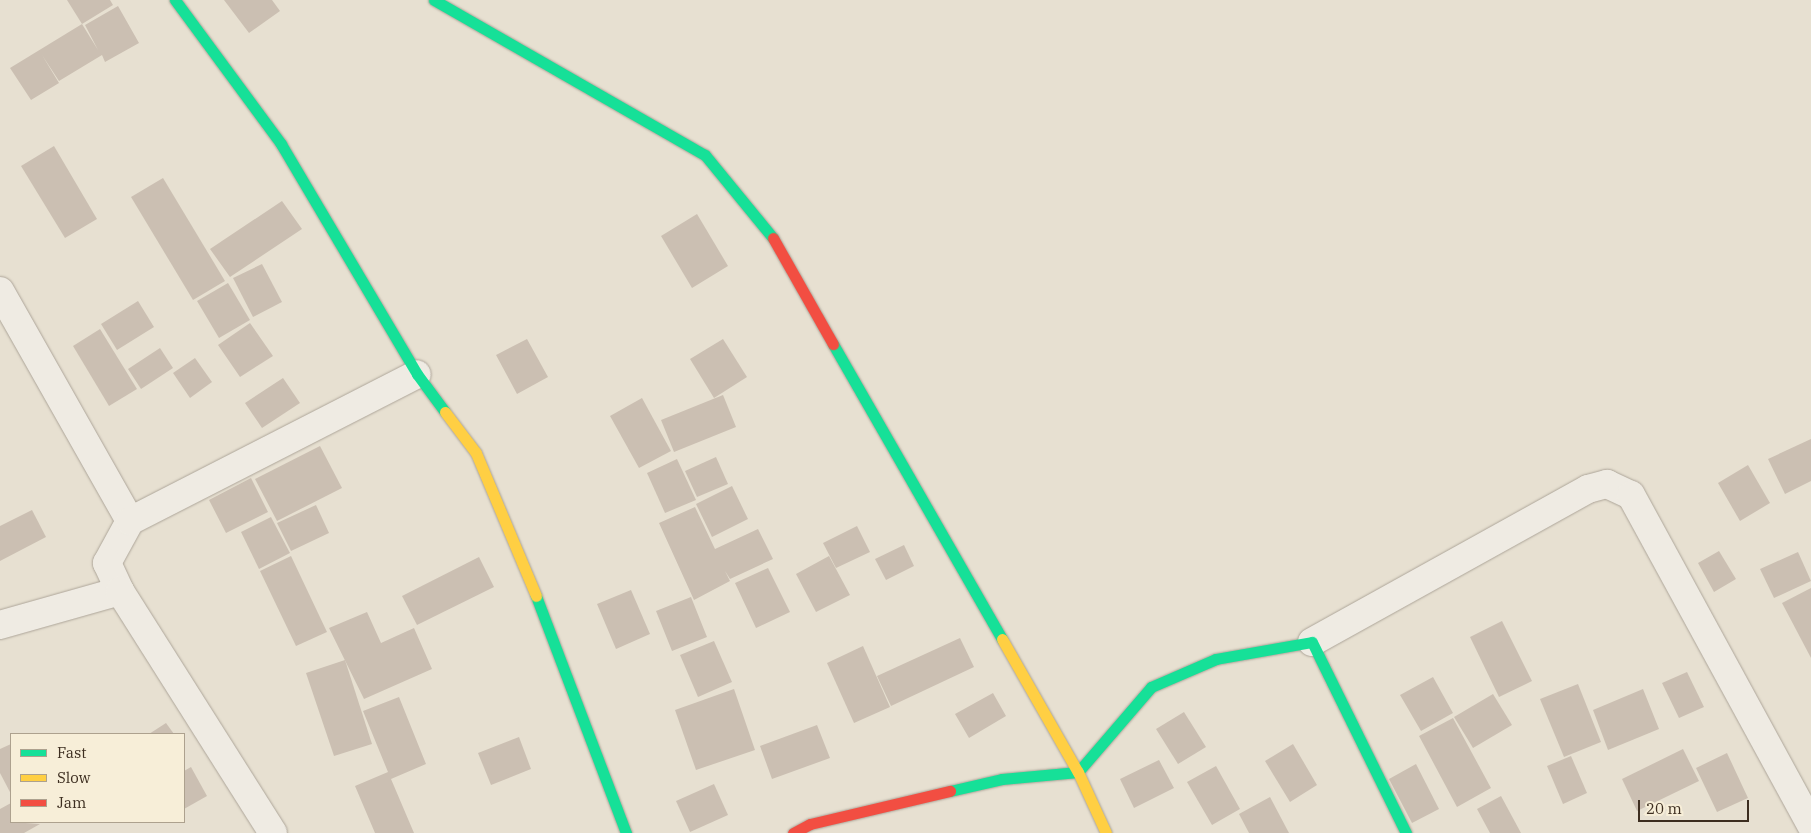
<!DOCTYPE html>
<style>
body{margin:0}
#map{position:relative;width:1811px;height:833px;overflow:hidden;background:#e7e0d1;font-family:"IBM Plex Serif",serif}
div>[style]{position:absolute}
.building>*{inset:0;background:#cbbfb2}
.roads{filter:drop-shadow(0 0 1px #ada599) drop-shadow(0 0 1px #ada599)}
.street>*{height:28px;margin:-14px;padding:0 14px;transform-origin:14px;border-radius:14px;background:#efebe3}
.fast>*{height:11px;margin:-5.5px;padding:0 5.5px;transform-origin:5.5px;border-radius:5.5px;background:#16e098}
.slow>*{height:11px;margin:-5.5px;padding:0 5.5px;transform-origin:5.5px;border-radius:5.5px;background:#ffcf43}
.jam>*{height:11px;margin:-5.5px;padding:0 5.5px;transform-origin:5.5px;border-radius:5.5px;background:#f24e42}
span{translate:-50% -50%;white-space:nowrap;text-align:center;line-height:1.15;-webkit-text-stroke:4px #f7eed8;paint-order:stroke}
.legend{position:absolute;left:10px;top:733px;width:175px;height:90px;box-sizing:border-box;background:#f7eed8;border:1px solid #ada18e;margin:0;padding:6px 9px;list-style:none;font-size:15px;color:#3d2e20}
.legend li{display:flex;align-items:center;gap:10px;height:25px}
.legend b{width:25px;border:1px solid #ada18e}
.scale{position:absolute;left:1638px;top:800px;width:111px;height:22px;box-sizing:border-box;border:2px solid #3d2e20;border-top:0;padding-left:6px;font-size:15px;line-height:18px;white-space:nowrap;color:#3d2e20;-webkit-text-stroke:4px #f7eed8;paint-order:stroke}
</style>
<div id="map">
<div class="building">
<i style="clip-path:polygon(67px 0,110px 0,113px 5px,82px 24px)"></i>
<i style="clip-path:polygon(224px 0,272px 0,280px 11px,249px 33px)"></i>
<i style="clip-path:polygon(118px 6px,139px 43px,105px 62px,102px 55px,59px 81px,42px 55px,59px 83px,31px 100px,10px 68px,82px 24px,98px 50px,85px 25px)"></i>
<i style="clip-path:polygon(54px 146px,97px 219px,65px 238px,21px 166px)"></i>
<i style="clip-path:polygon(163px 178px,225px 281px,193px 300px,131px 197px)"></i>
<i style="clip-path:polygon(282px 201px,302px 229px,230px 277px,210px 249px)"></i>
<i style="clip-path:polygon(697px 214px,728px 266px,692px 288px,661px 236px)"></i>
<i style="clip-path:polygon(262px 264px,282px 302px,253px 317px,233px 278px)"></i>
<i style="clip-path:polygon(228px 283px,250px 320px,219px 338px,197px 301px)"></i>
<i style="clip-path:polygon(138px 301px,154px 327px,117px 350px,101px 324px)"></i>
<i style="clip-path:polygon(250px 323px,273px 356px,240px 377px,218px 345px)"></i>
<i style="clip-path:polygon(100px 329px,137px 389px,109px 406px,73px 346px)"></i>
<i style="clip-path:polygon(527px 339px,548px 377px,517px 394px,496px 355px)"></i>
<i style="clip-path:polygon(723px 339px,747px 377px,714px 398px,690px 359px)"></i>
<i style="clip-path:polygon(160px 348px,173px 368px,141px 389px,128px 369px)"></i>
<i style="clip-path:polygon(195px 358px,212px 382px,190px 398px,173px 373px)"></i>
<i style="clip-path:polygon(283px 378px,300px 403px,262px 428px,245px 403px)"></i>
<i style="clip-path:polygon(723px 395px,736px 427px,674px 452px,661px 420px)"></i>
<i style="clip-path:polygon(642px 398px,671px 451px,639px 468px,610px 416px)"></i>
<i style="clip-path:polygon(1811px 439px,1811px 481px,1785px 494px,1768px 459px)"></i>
<i style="clip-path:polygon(320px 446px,342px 488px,277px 521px,255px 479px)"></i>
<i style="clip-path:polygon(716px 457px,728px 484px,697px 497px,685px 471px)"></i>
<i style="clip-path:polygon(677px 459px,696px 500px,665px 513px,647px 473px)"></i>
<i style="clip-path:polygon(1748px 465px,1770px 503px,1740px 521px,1718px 483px)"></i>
<i style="clip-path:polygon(251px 478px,268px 512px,226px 533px,209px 500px)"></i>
<i style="clip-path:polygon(732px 486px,748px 519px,712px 537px,696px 504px)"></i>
<i style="clip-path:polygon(316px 505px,329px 533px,291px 551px,277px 523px)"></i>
<i style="clip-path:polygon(695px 507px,715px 549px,758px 529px,773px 559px,730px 579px,725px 571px,730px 581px,694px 600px,659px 523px)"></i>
<i style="clip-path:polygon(32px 510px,46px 537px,0 561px,0 526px)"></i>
<i style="clip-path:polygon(271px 517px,290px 553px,259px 569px,241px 532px)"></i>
<i style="clip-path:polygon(857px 526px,870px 552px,836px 568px,823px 543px)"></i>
<i style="clip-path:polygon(904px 545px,914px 566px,886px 580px,875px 559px)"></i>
<i style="clip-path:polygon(1719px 551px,1736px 579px,1714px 592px,1698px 563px)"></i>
<i style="clip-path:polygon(1798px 552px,1811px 581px,1774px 598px,1760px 569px)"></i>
<i style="clip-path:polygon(291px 556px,327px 632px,296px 646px,260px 571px)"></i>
<i style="clip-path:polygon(829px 556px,850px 595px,816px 612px,796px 574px)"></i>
<i style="clip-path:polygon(479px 557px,494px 587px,417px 625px,402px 596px)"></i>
<i style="clip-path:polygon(768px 568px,790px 612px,756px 628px,735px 583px)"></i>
<i style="clip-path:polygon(1811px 588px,1811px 658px,1782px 603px)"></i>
<i style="clip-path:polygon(631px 590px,650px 634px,616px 649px,597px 604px)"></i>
<i style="clip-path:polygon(691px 597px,707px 637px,672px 651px,656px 611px)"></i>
<i style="clip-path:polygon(367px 612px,381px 643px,414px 628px,432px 669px,364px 699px,329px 628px)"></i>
<i style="clip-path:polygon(1502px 621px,1532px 681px,1499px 697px,1470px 637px)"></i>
<i style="clip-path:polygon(960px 638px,974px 667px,891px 706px,877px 676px)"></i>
<i style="clip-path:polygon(714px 641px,732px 682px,698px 697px,680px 655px)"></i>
<i style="clip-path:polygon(863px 646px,890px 707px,854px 723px,827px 663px)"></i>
<i style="clip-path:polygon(345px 660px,372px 744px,334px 756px,306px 673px)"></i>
<i style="clip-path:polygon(1687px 672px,1704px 707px,1679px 718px,1662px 683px)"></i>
<i style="clip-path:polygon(1433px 677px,1453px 713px,1421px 731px,1400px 695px)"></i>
<i style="clip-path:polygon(1578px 684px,1601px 742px,1564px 757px,1540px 699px)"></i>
<i style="clip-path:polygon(734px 689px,755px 750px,696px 770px,675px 710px)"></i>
<i style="clip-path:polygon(1643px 689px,1659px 729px,1608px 750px,1593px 710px)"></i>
<i style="clip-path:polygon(993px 693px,1006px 716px,969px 738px,955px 714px)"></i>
<i style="clip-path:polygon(1493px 694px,1512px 725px,1473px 748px,1454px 717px)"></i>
<i style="clip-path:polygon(399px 697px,426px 764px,391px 779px,414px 833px,375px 833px,355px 786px,388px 772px,363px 711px)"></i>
<i style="clip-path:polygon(1184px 712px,1206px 747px,1178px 764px,1156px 729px)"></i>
<i style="clip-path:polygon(1453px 718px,1491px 788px,1457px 807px,1419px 736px)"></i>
<i style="clip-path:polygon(166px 723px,174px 734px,149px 734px)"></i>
<i style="clip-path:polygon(817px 725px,830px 758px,772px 779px,760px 746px)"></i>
<i style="clip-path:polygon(519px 737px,531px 769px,491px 785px,478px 753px)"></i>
<i style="clip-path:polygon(11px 744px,11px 794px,0 773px,0 749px)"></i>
<i style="clip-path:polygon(1293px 744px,1317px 785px,1290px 802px,1265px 761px)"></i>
<i style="clip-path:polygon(1683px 749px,1699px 781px,1637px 811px,1622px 779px)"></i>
<i style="clip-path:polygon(1727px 753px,1748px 798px,1717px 812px,1696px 768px)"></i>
<i style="clip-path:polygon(1571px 756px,1587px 793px,1563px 804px,1547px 766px)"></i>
<i style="clip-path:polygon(1159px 760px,1174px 788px,1134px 808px,1120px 779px)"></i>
<i style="clip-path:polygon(1416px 764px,1439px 809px,1412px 823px,1389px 779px)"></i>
<i style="clip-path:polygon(1216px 766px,1240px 809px,1212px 825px,1187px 782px)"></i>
<i style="clip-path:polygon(191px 767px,207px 796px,184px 809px,184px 771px)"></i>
<i style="clip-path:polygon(714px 784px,728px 815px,690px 832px,676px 801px)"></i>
<i style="clip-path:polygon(1501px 796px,1521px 833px,1490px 833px,1477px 809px)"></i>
<i style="clip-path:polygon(1270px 797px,1289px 833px,1249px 833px,1239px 814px)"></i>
<i style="clip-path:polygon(11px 803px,11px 822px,40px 824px,24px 833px,0 833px,0 809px)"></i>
</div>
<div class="roads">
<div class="street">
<i style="left:0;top:291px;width:264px;rotate:60.5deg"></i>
<i style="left:130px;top:521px;width:48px;rotate:118.7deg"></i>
<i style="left:107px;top:563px;width:31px;rotate:65deg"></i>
<i style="left:120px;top:591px;width:125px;rotate:164.2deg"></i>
<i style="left:130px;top:521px;width:322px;rotate:-27.1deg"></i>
<i style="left:120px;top:591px;width:286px;rotate:57.7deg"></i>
<i style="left:1312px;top:642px;width:316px;rotate:-29deg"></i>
<i style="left:1588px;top:489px;width:20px;rotate:-15deg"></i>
<i style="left:1607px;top:484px;width:26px;rotate:25deg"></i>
<i style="left:1631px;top:495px;width:376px;rotate:61.4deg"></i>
</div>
<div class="fast">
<i style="left:175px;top:0;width:179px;rotate:53.6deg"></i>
<i style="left:281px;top:144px;width:267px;rotate:59.4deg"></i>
<i style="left:417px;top:374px;width:47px;rotate:53.6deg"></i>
<i style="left:434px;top:0;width:312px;rotate:29.8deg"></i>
<i style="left:705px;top:155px;width:107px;rotate:50.7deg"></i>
<i style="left:833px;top:344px;width:340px;rotate:60.2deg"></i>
<i style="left:536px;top:596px;width:254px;rotate:69.2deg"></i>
<i style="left:950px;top:791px;width:53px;rotate:-13deg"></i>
<i style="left:1002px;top:779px;width:76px;rotate:-5.3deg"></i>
<i style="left:1078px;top:772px;width:112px;rotate:-49.3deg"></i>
<i style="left:1151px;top:687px;width:71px;rotate:-23.3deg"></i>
<i style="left:1216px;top:659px;width:97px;rotate:-10deg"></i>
<i style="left:1312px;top:642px;width:213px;rotate:63.8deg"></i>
</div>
<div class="slow">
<i style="left:445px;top:412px;width:51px;rotate:52.9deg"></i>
<i style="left:476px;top:453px;width:155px;rotate:67.2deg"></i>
<i style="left:1002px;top:639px;width:153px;rotate:60.3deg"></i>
<i style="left:1078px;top:772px;width:67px;rotate:65.3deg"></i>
</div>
<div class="jam">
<i style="left:773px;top:238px;width:122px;rotate:60.5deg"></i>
<i style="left:793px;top:833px;width:19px;rotate:-28deg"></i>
<i style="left:810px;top:824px;width:144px;rotate:-13.3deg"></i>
</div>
</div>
<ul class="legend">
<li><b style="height:6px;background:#16e098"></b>Fast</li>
<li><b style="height:6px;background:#ffcf43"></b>Slow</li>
<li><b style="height:6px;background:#f24e42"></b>Jam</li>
</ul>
<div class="scale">20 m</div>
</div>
